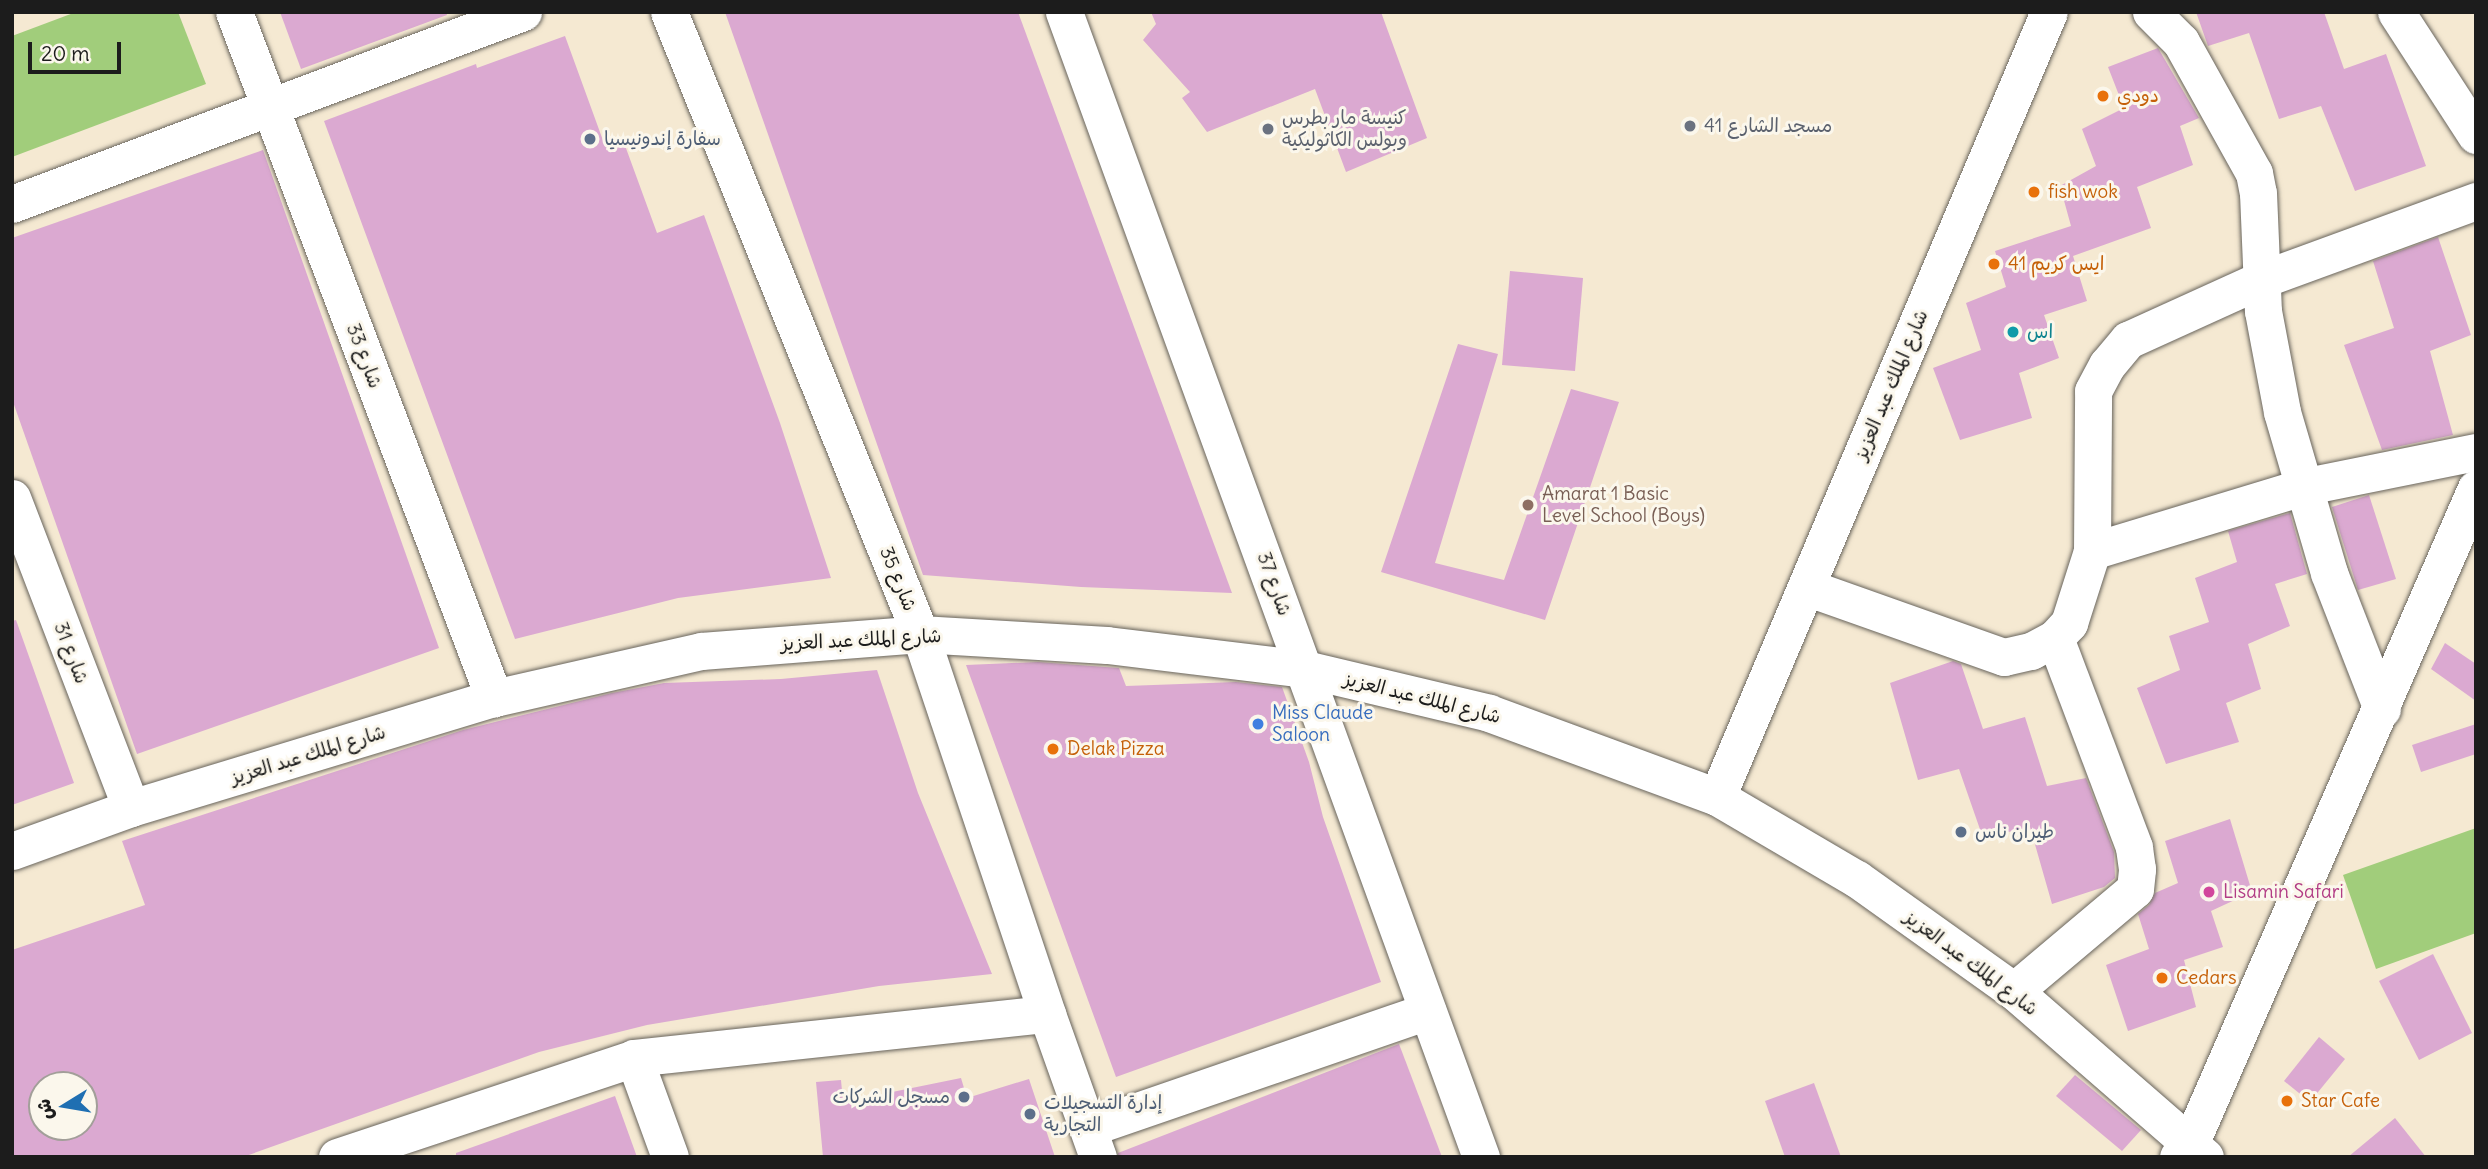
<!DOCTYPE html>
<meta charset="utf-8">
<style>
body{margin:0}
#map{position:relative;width:2488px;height:1169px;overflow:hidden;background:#f5e9d2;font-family:Delius,"Playpen Sans Arabic",sans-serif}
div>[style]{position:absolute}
.green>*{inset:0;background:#a1cd7b}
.building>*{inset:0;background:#dba9d1}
.roads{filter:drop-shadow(0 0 2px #68645c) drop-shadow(0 0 2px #68645c)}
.minor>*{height:37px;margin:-18.5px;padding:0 18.5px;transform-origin:18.5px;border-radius:18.5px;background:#fff}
.dots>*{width:19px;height:19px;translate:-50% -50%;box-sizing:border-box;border:4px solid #fbf7ec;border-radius:50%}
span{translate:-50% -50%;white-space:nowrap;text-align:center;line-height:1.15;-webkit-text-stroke:6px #fbf7ec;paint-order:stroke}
.food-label{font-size:19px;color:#c56008}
.left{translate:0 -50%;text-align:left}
.worship-label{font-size:19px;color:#5b616d}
.service-label{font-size:19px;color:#4e5e75}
.right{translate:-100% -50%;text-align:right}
.culture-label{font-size:19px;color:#0d838f}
.street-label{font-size:19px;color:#1c1c1c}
.education-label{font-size:19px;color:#785e54}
.shop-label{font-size:19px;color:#366cbe}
.hotel-label{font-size:19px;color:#b23c85}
.frame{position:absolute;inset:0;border:14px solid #1c1c1c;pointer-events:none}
.north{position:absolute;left:28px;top:1071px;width:70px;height:70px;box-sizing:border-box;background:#fbf7ec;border:2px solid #a29f99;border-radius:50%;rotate:259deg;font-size:19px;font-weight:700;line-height:28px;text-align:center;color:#1c1c1c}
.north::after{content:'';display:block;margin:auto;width:24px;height:32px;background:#1f6fb2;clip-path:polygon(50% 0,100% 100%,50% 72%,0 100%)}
.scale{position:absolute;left:28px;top:42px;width:93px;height:32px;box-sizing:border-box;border:4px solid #1c1c1c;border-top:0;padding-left:9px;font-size:21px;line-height:24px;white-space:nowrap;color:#1c1c1c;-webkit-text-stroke:5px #fbf7ec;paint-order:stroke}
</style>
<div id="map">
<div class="green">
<i style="clip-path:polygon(76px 12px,178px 12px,206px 84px,12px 157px,12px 36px)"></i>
<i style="clip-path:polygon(2476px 828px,2476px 933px,2376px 969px,2343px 875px)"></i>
</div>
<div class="building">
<i style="clip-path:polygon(280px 12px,446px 12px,447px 15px,301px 69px)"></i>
<i style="clip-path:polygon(725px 12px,1018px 12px,1232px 593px,1081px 587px,923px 575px)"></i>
<i style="clip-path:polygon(1151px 12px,1381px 12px,1427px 138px,1346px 172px,1315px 89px,1207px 132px,1182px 98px,1190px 92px,1143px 40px,1156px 24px)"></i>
<i style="clip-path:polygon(2196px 12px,2324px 12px,2344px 69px,2386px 54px,2426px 166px,2355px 191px,2321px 106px,2279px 119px,2249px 33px,2208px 46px)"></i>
<i style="clip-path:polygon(565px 36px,605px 146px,623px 140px,657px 233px,704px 215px,780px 423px,831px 578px,678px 598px,515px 639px,324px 121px,476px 64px,477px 68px)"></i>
<i style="clip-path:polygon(2158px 48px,2199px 118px,2180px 126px,2193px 165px,2137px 187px,2151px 228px,2073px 256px,2087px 301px,2044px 315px,2059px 358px,2019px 373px,2032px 418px,1960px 440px,1933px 368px,1981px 350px,1966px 303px,2006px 287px,1995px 251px,2071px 226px,2060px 186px,2096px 166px,2082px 129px,2124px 108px,2108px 67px)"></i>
<i style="clip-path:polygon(263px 150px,439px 648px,137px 754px,12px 399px,12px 238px)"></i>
<i style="clip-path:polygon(2438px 237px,2471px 335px,2430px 351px,2453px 435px,2382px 450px,2344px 345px,2394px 328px,2373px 261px)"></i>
<i style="clip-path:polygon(1510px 271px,1583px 278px,1575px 371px,1502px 365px)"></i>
<i style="clip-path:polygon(1458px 344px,1498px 354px,1435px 563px,1504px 580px,1571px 389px,1619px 402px,1545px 620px,1381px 572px)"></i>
<i style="clip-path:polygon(2369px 495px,2396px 579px,2358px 590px,2332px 507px)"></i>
<i style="clip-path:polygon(2290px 513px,2307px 574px,2275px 584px,2290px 626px,2248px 644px,2261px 689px,2226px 703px,2239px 742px,2166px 764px,2137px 688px,2180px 670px,2169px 636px,2209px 622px,2195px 578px,2237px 562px,2228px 531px)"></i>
<i style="clip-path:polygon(16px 620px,74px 783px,12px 805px,12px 621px)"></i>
<i style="clip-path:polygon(2445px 643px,2476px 664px,2476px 701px,2431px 669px)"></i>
<i style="clip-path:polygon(1953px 661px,1961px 664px,1983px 729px,2025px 717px,2047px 786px,2086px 778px,2114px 852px,2115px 878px,2104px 887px,2052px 904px,2030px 827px,1983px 838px,1959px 769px,1918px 780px,1890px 683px)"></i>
<i style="clip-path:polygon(1038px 662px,1119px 668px,1126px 686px,1236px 682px,1282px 687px,1309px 762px,1323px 817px,1381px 982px,1116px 1077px,966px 665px)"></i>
<i style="clip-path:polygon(evenodd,877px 670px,918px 793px,992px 974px,879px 986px,647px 1025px,539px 1052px,243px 1157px,12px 1157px,12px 950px,145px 905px,122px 841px,463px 730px,612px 693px,664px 683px,781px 679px,877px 670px,42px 1085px,84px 1085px,84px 1127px,42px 1127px,42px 1085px)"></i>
<i style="clip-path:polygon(2476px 724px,2476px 754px,2421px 772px,2412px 745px)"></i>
<i style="clip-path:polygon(2230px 819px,2252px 892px,2211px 911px,2223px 947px,2184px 960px,2196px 1007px,2128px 1031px,2106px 965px,2149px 949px,2138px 914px,2149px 905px,2155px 893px,2178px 883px,2165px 841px)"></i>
<i style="clip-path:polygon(2433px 954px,2472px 1033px,2419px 1060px,2379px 981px)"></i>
<i style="clip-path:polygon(2319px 1037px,2345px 1059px,2310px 1102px,2284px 1081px)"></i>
<i style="clip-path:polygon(1399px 1044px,1442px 1157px,1118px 1157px,1118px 1153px)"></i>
<i style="clip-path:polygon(2075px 1075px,2141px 1130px,2122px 1151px,2056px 1096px)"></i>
<i style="clip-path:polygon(961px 1078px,967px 1098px,1029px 1079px,1055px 1157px,823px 1157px,816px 1082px,841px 1080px,843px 1102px)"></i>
<i style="clip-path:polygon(1814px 1083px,1841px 1157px,1785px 1157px,1765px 1101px)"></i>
<i style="clip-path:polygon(615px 1096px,637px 1157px,456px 1157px,456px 1153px)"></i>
<i style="clip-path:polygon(2395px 1118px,2426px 1157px,2348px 1157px)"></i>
</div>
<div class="roads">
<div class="minor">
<i style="left:234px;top:12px;width:734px;rotate:69.24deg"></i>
<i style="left:669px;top:12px;width:671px;rotate:68.02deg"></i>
<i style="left:920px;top:634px;width:401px;rotate:71.5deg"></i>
<i style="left:1047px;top:1014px;width:152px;rotate:70.4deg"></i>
<i style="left:1064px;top:12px;width:1219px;rotate:69.99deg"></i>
<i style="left:2151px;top:12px;width:42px;rotate:45deg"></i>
<i style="left:2181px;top:42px;width:150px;rotate:60.9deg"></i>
<i style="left:2254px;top:173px;width:20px;rotate:79deg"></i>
<i style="left:2258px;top:193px;width:118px;rotate:87.6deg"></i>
<i style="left:2263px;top:311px;width:103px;rotate:79.3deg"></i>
<i style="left:2282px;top:412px;width:168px;rotate:73.7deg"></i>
<i style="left:2329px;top:573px;width:146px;rotate:68.7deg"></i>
<i style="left:2396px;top:12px;width:147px;rotate:57deg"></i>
<i style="left:12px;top:204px;width:546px;rotate:-20.59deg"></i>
<i style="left:12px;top:498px;width:332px;rotate:69deg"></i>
<i style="left:2092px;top:551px;width:220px;rotate:-16.9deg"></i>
<i style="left:2302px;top:487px;width:177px;rotate:-11.4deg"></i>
<i style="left:1806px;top:587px;width:210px;rotate:19.5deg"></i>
<i style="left:2004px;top:657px;width:28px;rotate:-13deg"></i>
<i style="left:2031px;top:651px;width:27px;rotate:-28deg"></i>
<i style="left:2055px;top:638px;width:21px;rotate:-47deg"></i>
<i style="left:2069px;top:623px;width:76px;rotate:-72.3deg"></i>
<i style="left:2092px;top:551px;width:160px;rotate:-89.6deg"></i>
<i style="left:2093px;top:391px;width:30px;rotate:-62deg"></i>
<i style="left:2107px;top:365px;width:33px;rotate:-50deg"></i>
<i style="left:2128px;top:340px;width:145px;rotate:-24.4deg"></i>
<i style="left:2260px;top:280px;width:230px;rotate:-20.1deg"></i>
<i style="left:1717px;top:797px;width:852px;rotate:-67.08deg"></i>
<i style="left:12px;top:851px;width:127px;rotate:-19.9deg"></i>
<i style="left:131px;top:808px;width:379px;rotate:-16.9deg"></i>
<i style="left:494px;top:698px;width:212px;rotate:-12.8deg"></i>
<i style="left:701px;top:651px;width:220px;rotate:-4.4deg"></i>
<i style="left:920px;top:634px;width:187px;rotate:3.4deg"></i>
<i style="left:1107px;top:645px;width:199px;rotate:6.9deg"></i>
<i style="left:1305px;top:669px;width:189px;rotate:13.4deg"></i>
<i style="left:1489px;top:713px;width:243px;rotate:20.2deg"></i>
<i style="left:1717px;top:797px;width:162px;rotate:30.4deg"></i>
<i style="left:1857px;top:879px;width:193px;rotate:35.5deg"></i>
<i style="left:2014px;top:991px;width:253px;rotate:41deg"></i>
<i style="left:2014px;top:991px;width:158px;rotate:-40.1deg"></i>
<i style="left:2135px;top:889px;width:20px;rotate:-84deg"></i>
<i style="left:2137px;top:869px;width:22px;rotate:-98deg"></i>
<i style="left:2134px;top:847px;width:223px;rotate:-110.7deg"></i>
<i style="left:634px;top:1058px;width:105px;rotate:70deg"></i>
<i style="left:1088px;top:1128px;width:359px;rotate:-19deg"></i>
<i style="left:337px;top:1157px;width:313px;rotate:-18.4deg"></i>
<i style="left:634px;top:1058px;width:415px;rotate:-6.1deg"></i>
<i style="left:2178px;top:1157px;width:20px;rotate:-49deg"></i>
<i style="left:2191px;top:1142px;width:713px;rotate:-66.45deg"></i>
</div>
</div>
<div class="dots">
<i style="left:2103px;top:96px;background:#e8710a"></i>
<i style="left:1690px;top:126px;background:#6b7280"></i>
<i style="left:1268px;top:129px;background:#6b7280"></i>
<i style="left:590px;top:139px;background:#5c6f8a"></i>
<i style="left:2034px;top:192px;background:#e8710a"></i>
<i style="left:1994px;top:264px;background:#e8710a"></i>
<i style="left:2013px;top:332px;background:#0f9aa8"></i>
<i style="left:1528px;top:505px;background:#8d6e63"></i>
<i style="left:1258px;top:724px;background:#3f7fe0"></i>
<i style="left:1053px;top:749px;background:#e8710a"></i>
<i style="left:1961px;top:832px;background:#5c6f8a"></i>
<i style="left:2209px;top:892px;background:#d1479c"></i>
<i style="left:2162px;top:978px;background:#e8710a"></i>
<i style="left:964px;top:1097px;background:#5c6f8a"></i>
<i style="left:2287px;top:1101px;background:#e8710a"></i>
<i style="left:1030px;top:1114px;background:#5c6f8a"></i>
</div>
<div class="food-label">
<span class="left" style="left:2117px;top:96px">دودي</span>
<span class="left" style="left:2048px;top:192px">fish wok</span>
<span class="left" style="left:2008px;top:264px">41 ايس كريم</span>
<span class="left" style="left:1067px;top:749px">Delak Pizza</span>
<span class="left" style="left:2176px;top:978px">Cedars</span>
<span class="left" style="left:2301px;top:1101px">Star Cafe</span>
</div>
<div class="worship-label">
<span class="left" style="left:1282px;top:129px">كنيسة مار بطرس<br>وبولس الكاثوليكية</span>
<span class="left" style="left:1704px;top:126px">مسجد الشارع 41</span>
</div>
<div class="service-label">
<span class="left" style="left:604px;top:139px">سفارة إندونيسيا</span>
<span class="left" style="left:1975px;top:832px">طيران ناس</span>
<span class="right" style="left:950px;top:1097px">مسجل الشركات</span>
<span class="left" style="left:1044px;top:1114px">إدارة التسجيلات<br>التجارية</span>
</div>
<div class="culture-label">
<span class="left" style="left:2027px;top:332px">اس</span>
</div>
<div class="street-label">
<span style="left:364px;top:356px;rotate:69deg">شارع 33</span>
<span style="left:1891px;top:385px;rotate:-67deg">شارع الملك عبد العزيز</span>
<span style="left:898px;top:579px;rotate:68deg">شارع 35</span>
<span style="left:1274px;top:584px;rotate:70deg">شارع 37</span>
<span style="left:861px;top:640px;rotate:-3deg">شارع الملك عبد العزيز</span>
<span style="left:71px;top:653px;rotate:69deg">شارع 31</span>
<span style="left:1422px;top:698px;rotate:14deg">شارع الملك عبد العزيز</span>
<span style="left:308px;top:755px;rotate:-17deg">شارع الملك عبد العزيز</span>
<span style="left:1971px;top:963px;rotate:37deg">شارع الملك عبد العزيز</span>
</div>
<div class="education-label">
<span class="left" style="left:1542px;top:505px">Amarat 1 Basic<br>Level School (Boys)</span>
</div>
<div class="shop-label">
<span class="left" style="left:1272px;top:724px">Miss Claude<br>Saloon</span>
</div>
<div class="hotel-label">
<span class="left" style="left:2223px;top:892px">Lisamin Safari</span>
</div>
<div class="frame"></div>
<div class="north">ش</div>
<div class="scale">20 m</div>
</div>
